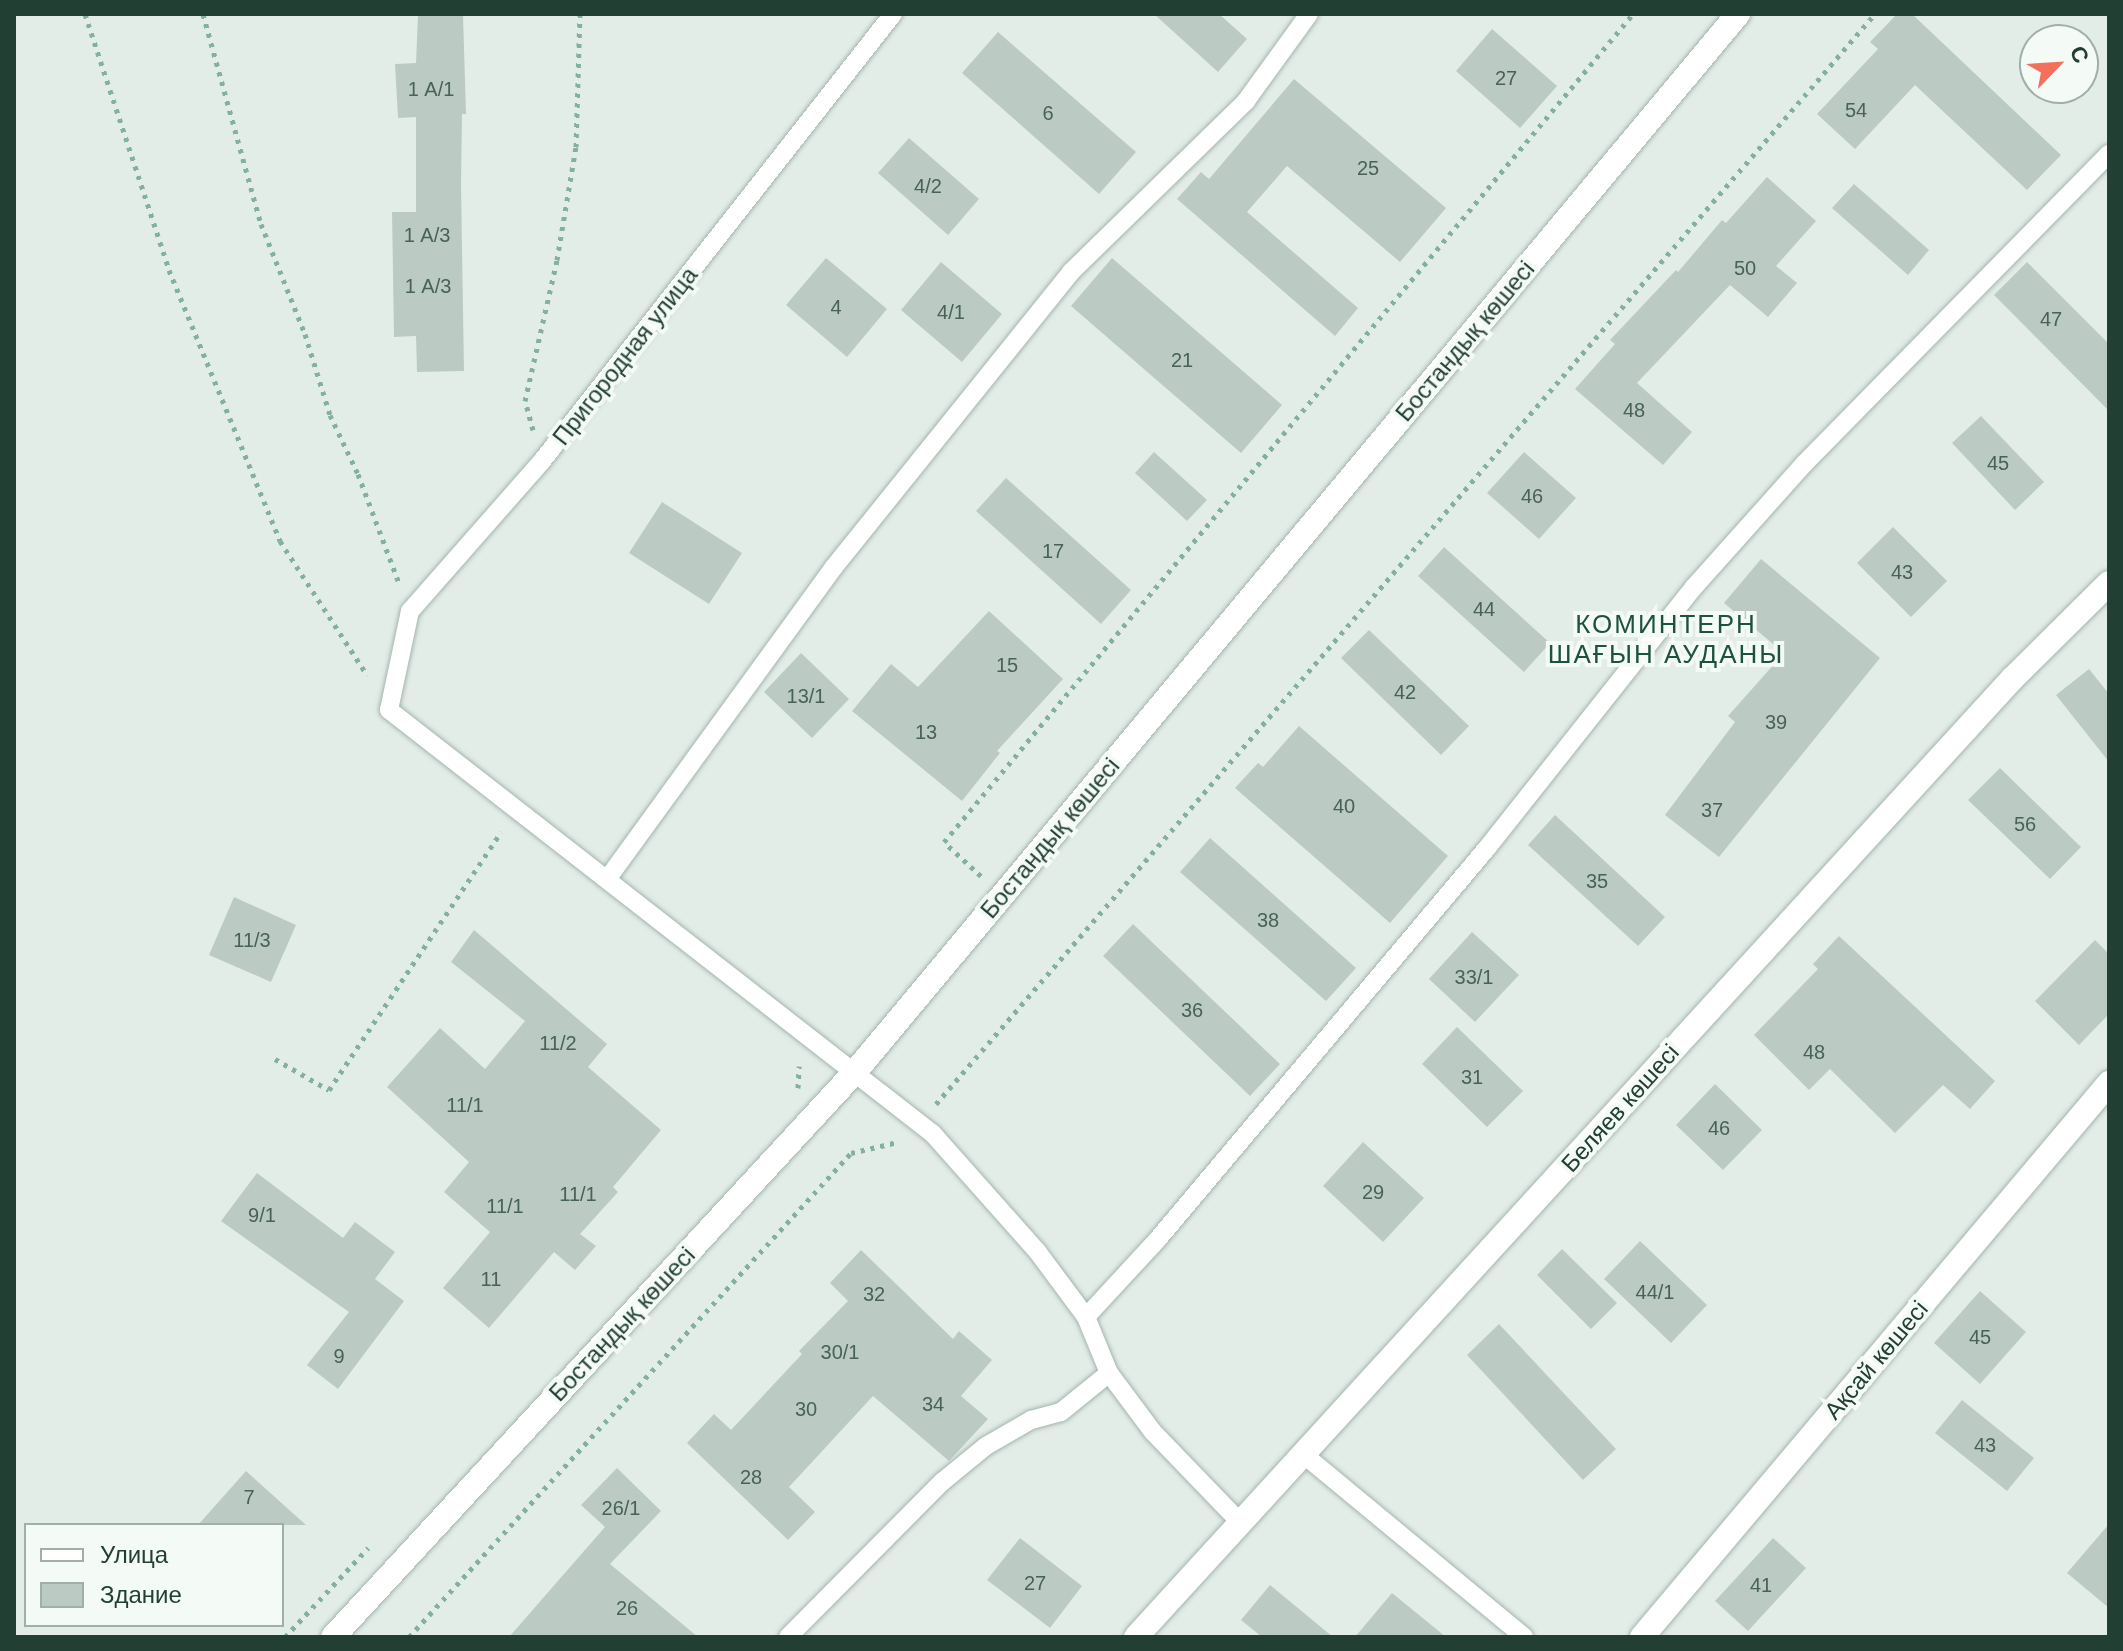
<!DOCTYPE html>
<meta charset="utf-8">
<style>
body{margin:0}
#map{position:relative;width:2123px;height:1651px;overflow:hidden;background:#e3ede8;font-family:Helvetica,sans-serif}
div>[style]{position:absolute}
.building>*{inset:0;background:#bbcbc3}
.path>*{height:5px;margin-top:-2.5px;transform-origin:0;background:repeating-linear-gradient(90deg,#83b19e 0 4px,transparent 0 10px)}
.roads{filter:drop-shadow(0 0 2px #a5b5ae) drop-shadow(0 0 2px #a5b5ae)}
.lane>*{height:18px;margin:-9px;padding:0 9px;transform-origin:9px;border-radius:9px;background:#fff}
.street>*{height:24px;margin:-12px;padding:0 12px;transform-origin:12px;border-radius:12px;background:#fff}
span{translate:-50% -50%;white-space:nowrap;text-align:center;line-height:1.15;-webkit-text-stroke:8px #f4faf6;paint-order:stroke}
.number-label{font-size:20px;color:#486258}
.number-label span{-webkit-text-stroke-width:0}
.street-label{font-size:24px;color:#223f34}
.neighbourhood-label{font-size:26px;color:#1e5240;letter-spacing:2px}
.frame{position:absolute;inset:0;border:16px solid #223f34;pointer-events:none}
.legend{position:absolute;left:24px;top:1523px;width:260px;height:104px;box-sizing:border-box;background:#f4faf6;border:2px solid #a0afa8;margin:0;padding:10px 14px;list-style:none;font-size:24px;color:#223f34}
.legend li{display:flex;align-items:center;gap:16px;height:40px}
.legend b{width:40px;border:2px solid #a0afa8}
.north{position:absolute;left:2019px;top:24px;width:80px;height:80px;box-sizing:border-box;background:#f4faf6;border:2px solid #a0afa8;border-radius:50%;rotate:65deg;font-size:22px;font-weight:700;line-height:32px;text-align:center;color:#223f34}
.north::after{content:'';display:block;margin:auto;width:28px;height:36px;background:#f4705a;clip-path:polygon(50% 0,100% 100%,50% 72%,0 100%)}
</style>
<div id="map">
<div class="building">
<i style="clip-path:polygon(418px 14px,463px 14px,466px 114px,462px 114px,461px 185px,464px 371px,417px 372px,416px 336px,394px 337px,392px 212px,416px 212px,416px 117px,398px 118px,395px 64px,416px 63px)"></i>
<i style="clip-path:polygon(1154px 14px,1219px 14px,1247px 39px,1218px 72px)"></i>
<i style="clip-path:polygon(1897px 14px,1912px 14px,2061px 155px,2027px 190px,1915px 85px,1855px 149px,1817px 114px,1878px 49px,1870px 42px)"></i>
<i style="clip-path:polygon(1492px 29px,1557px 86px,1520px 128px,1456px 71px)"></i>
<i style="clip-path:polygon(998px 32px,1136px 152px,1099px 194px,962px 73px)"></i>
<i style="clip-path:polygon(1294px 79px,1446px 208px,1400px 262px,1287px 166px,1247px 212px,1358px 308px,1335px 336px,1177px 199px,1201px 172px,1209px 179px)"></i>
<i style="clip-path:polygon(909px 138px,979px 199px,948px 235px,878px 173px)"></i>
<i style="clip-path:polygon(1767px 177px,1816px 221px,1776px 266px,1797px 283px,1768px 317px,1730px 285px,1637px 383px,1692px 432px,1663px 465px,1575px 389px,1615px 344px,1610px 340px,1676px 270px,1678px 272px,1722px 220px,1726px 223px)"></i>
<i style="clip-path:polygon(1854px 184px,1929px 250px,1908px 275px,1832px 208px)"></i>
<i style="clip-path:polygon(826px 258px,887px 309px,847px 357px,786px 305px)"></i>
<i style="clip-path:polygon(1112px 258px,1282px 405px,1241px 453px,1071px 306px)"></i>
<i style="clip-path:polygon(941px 262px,1002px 314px,962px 362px,901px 310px)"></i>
<i style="clip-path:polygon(2027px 262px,2109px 344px,2109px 411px,1994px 295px)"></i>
<i style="clip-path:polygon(1981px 416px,2044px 482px,2015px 510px,1952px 443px)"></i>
<i style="clip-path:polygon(1154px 452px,1207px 500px,1187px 521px,1135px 473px)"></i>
<i style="clip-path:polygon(1524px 452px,1576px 498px,1539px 539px,1487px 493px)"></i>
<i style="clip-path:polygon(1006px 478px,1131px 590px,1101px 624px,976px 511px)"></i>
<i style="clip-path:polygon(662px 502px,742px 553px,709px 604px,629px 553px)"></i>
<i style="clip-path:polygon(1893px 527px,1947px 581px,1911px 617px,1857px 563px)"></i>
<i style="clip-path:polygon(1444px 547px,1550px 643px,1524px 672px,1418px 576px)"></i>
<i style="clip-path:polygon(1761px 559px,1880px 658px,1719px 857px,1665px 815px,1735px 722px,1728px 716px,1784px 653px,1724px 603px)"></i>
<i style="clip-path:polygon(989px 611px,1063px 679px,997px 751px,1000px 753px,962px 801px,852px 711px,891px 664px,918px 687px)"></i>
<i style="clip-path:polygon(1369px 630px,1469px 726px,1441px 755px,1341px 658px)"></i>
<i style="clip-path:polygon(801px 653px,849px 699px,812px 738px,764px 692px)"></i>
<i style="clip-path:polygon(2089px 669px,2109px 694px,2109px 762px,2056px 695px)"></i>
<i style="clip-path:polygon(1299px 726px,1448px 856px,1390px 923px,1235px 788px,1258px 763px,1263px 767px)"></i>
<i style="clip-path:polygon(2000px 768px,2081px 847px,2050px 879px,1968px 800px)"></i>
<i style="clip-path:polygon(1555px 815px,1665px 917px,1638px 946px,1528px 845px)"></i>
<i style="clip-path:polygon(1210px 838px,1356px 968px,1326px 1001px,1180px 872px)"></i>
<i style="clip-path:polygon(234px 897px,296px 925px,271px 982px,209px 955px)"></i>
<i style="clip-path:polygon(1133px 924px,1280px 1064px,1250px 1096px,1103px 956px)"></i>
<i style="clip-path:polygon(474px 930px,607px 1044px,588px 1067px,661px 1130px,613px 1187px,618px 1192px,580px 1234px,596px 1246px,575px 1270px,554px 1252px,489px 1328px,443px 1288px,490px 1232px,444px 1192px,469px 1162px,387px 1087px,440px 1028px,485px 1069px,525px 1021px,451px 962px)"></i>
<i style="clip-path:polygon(1472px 932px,1519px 975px,1475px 1022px,1429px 979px)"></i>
<i style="clip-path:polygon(1839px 936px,1995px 1081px,1970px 1109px,1943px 1085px,1895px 1133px,1830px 1069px,1809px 1090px,1754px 1035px,1818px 969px,1813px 964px)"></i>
<i style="clip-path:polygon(2095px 940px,2109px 954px,2109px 1014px,2079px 1045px,2035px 1001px)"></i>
<i style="clip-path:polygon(1457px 1027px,1523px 1091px,1487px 1127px,1422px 1064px)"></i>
<i style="clip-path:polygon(1715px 1084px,1762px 1130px,1723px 1170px,1676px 1125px)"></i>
<i style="clip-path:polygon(1363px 1142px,1424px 1198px,1383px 1242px,1323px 1186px)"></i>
<i style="clip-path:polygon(257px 1173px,343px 1238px,355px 1222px,395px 1252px,375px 1279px,404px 1301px,338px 1389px,307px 1365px,349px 1312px,221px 1221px)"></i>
<i style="clip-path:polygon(1640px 1241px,1707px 1305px,1671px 1343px,1604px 1279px)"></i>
<i style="clip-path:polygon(1562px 1249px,1617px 1303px,1591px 1329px,1537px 1275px)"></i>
<i style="clip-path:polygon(861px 1250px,953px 1339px,959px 1331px,992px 1360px,961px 1396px,988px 1419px,949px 1461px,873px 1396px,789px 1487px,815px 1512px,788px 1540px,687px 1443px,714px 1414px,731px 1430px,802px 1354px,799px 1351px,848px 1301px,830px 1283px)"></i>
<i style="clip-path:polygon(1980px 1291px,2026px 1332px,1980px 1384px,1934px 1343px)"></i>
<i style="clip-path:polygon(1499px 1324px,1616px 1449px,1583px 1480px,1467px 1355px)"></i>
<i style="clip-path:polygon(1962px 1400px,2034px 1458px,2007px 1491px,1935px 1433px)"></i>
<i style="clip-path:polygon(617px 1468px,661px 1511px,610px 1564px,698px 1637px,509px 1637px,605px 1527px,581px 1505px)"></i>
<i style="clip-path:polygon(246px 1471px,306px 1525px,198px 1525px)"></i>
<i style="clip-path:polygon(2109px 1524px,2109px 1608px,2067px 1573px)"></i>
<i style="clip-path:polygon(1020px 1538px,1082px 1586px,1050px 1628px,987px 1580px)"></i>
<i style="clip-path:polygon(1773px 1538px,1806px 1568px,1748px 1631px,1715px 1601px)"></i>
<i style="clip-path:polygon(1270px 1585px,1333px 1637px,1262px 1637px,1241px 1620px)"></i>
<i style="clip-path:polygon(1392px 1593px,1446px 1637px,1355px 1637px)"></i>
</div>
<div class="path">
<i style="left:85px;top:14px;width:269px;rotate:71.8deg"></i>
<i style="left:169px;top:270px;width:293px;rotate:67.7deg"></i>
<i style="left:280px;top:541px;width:160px;rotate:57deg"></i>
<i style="left:203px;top:14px;width:218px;rotate:74.6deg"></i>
<i style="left:261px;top:224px;width:118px;rotate:68.2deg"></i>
<i style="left:305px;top:334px;width:85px;rotate:72.8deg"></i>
<i style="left:330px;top:415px;width:65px;rotate:64.6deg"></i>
<i style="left:358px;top:474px;width:116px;rotate:69.4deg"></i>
<i style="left:533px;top:430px;width:30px;rotate:-105deg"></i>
<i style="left:525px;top:401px;width:145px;rotate:-77.2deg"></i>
<i style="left:557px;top:260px;width:115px;rotate:-80.5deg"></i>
<i style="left:576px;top:147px;width:133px;rotate:-88.3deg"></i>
<i style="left:981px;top:876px;width:50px;rotate:-137.4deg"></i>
<i style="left:944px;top:842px;width:1077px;rotate:-50.24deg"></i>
<i style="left:275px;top:1059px;width:62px;rotate:29.9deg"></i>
<i style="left:329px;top:1090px;width:310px;rotate:-56.3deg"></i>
<i style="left:798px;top:1088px;width:22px;rotate:-87deg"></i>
<i style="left:936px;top:1104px;width:1439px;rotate:-49.26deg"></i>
<i style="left:285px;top:1637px;width:122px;rotate:-47deg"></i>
<i style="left:409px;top:1637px;width:655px;rotate:-47.6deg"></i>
<i style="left:851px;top:1153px;width:48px;rotate:-13.2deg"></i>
</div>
<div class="roads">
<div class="lane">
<i style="left:893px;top:14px;width:568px;rotate:128.14deg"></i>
<i style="left:542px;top:461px;width:200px;rotate:131.3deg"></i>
<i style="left:410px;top:611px;width:101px;rotate:102deg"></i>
<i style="left:389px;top:710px;width:690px;rotate:37.93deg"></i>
<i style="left:933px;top:1134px;width:157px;rotate:48.4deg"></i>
<i style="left:1037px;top:1251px;width:82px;rotate:53.4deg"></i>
<i style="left:1086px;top:1317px;width:61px;rotate:67.7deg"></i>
<i style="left:1109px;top:1373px;width:74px;rotate:53.3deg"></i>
<i style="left:1153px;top:1432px;width:125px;rotate:46deg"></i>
<i style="left:608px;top:878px;width:384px;rotate:-54deg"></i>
<i style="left:834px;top:567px;width:378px;rotate:-51.2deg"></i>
<i style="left:1071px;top:272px;width:245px;rotate:-44.3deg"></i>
<i style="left:1246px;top:101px;width:107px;rotate:-54.1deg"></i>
<i style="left:1086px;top:1317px;width:106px;rotate:-47.3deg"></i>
<i style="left:1158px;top:1239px;width:511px;rotate:-49.92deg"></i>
<i style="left:1487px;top:848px;width:333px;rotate:-51.6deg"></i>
<i style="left:1694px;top:587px;width:165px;rotate:-48.2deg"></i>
<i style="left:1804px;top:464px;width:435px;rotate:-45.5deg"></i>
<i style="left:1303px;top:1454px;width:287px;rotate:39.6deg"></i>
<i style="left:788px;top:1637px;width:218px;rotate:-45.2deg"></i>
<i style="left:942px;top:1482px;width:57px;rotate:-39.3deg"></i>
<i style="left:986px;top:1446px;width:52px;rotate:-30deg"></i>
<i style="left:1031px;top:1420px;width:31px;rotate:-15deg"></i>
<i style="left:1061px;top:1412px;width:62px;rotate:-39.1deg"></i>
</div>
<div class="street">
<i style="left:333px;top:1637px;width:769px;rotate:-47.27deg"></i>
<i style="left:855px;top:1072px;width:1378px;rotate:-50.15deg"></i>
<i style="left:1136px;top:1637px;width:1300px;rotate:-47.56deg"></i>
<i style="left:2013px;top:678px;width:135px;rotate:-44.7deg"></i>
<i style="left:1642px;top:1637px;width:725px;rotate:-49.87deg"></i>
</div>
</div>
<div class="number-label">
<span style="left:1506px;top:78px">27</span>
<span style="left:431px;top:89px">1 А/1</span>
<span style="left:1856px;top:110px">54</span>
<span style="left:1048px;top:113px">6</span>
<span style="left:1368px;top:168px">25</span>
<span style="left:928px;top:186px">4/2</span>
<span style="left:427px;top:235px">1 А/3</span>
<span style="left:1745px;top:268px">50</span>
<span style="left:428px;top:286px">1 А/3</span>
<span style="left:836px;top:307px">4</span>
<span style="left:951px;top:312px">4/1</span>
<span style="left:2051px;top:319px">47</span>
<span style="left:1182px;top:360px">21</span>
<span style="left:1634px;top:410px">48</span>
<span style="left:1998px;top:463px">45</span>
<span style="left:1532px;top:496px">46</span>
<span style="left:1053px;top:551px">17</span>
<span style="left:1902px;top:572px">43</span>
<span style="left:1484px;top:609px">44</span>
<span style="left:1007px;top:665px">15</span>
<span style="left:1405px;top:692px">42</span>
<span style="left:806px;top:696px">13/1</span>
<span style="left:1776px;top:722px">39</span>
<span style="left:926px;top:732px">13</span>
<span style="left:1344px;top:806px">40</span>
<span style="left:1712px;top:810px">37</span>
<span style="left:2025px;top:824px">56</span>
<span style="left:1597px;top:881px">35</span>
<span style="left:1268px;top:920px">38</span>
<span style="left:252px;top:940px">11/3</span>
<span style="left:1474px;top:977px">33/1</span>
<span style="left:1192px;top:1010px">36</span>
<span style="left:558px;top:1043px">11/2</span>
<span style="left:1814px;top:1052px">48</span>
<span style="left:1472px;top:1077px">31</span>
<span style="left:465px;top:1105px">11/1</span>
<span style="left:1719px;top:1128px">46</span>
<span style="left:1373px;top:1192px">29</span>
<span style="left:578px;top:1194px">11/1</span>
<span style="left:505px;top:1206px">11/1</span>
<span style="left:262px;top:1215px">9/1</span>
<span style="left:491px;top:1279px">11</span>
<span style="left:1655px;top:1292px">44/1</span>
<span style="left:874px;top:1294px">32</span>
<span style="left:1980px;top:1337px">45</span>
<span style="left:840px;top:1352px">30/1</span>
<span style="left:339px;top:1356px">9</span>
<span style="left:933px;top:1404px">34</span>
<span style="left:806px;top:1409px">30</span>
<span style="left:1985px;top:1445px">43</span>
<span style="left:751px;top:1477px">28</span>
<span style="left:249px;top:1497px">7</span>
<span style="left:621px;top:1508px">26/1</span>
<span style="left:1035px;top:1583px">27</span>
<span style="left:1761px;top:1585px">41</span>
<span style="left:627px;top:1608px">26</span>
</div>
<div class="street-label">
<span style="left:1465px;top:341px;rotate:-50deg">Бостандық көшесі</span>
<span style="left:625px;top:356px;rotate:-52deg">Пригородная улица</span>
<span style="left:1050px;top:838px;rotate:-50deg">Бостандық көшесі</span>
<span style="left:1620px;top:1108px;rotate:-48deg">Беляев көшесі</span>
<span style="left:622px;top:1324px;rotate:-47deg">Бостандық көшесі</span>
<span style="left:1876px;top:1360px;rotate:-50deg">Ақсай көшесі</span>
</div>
<div class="neighbourhood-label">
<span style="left:1666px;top:640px">КОМИНТЕРН<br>ШАҒЫН АУДАНЫ</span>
</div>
<div class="frame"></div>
<ul class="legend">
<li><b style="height:10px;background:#fff"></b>Улица</li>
<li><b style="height:22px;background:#bbcbc3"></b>Здание</li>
</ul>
<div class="north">С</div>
</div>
